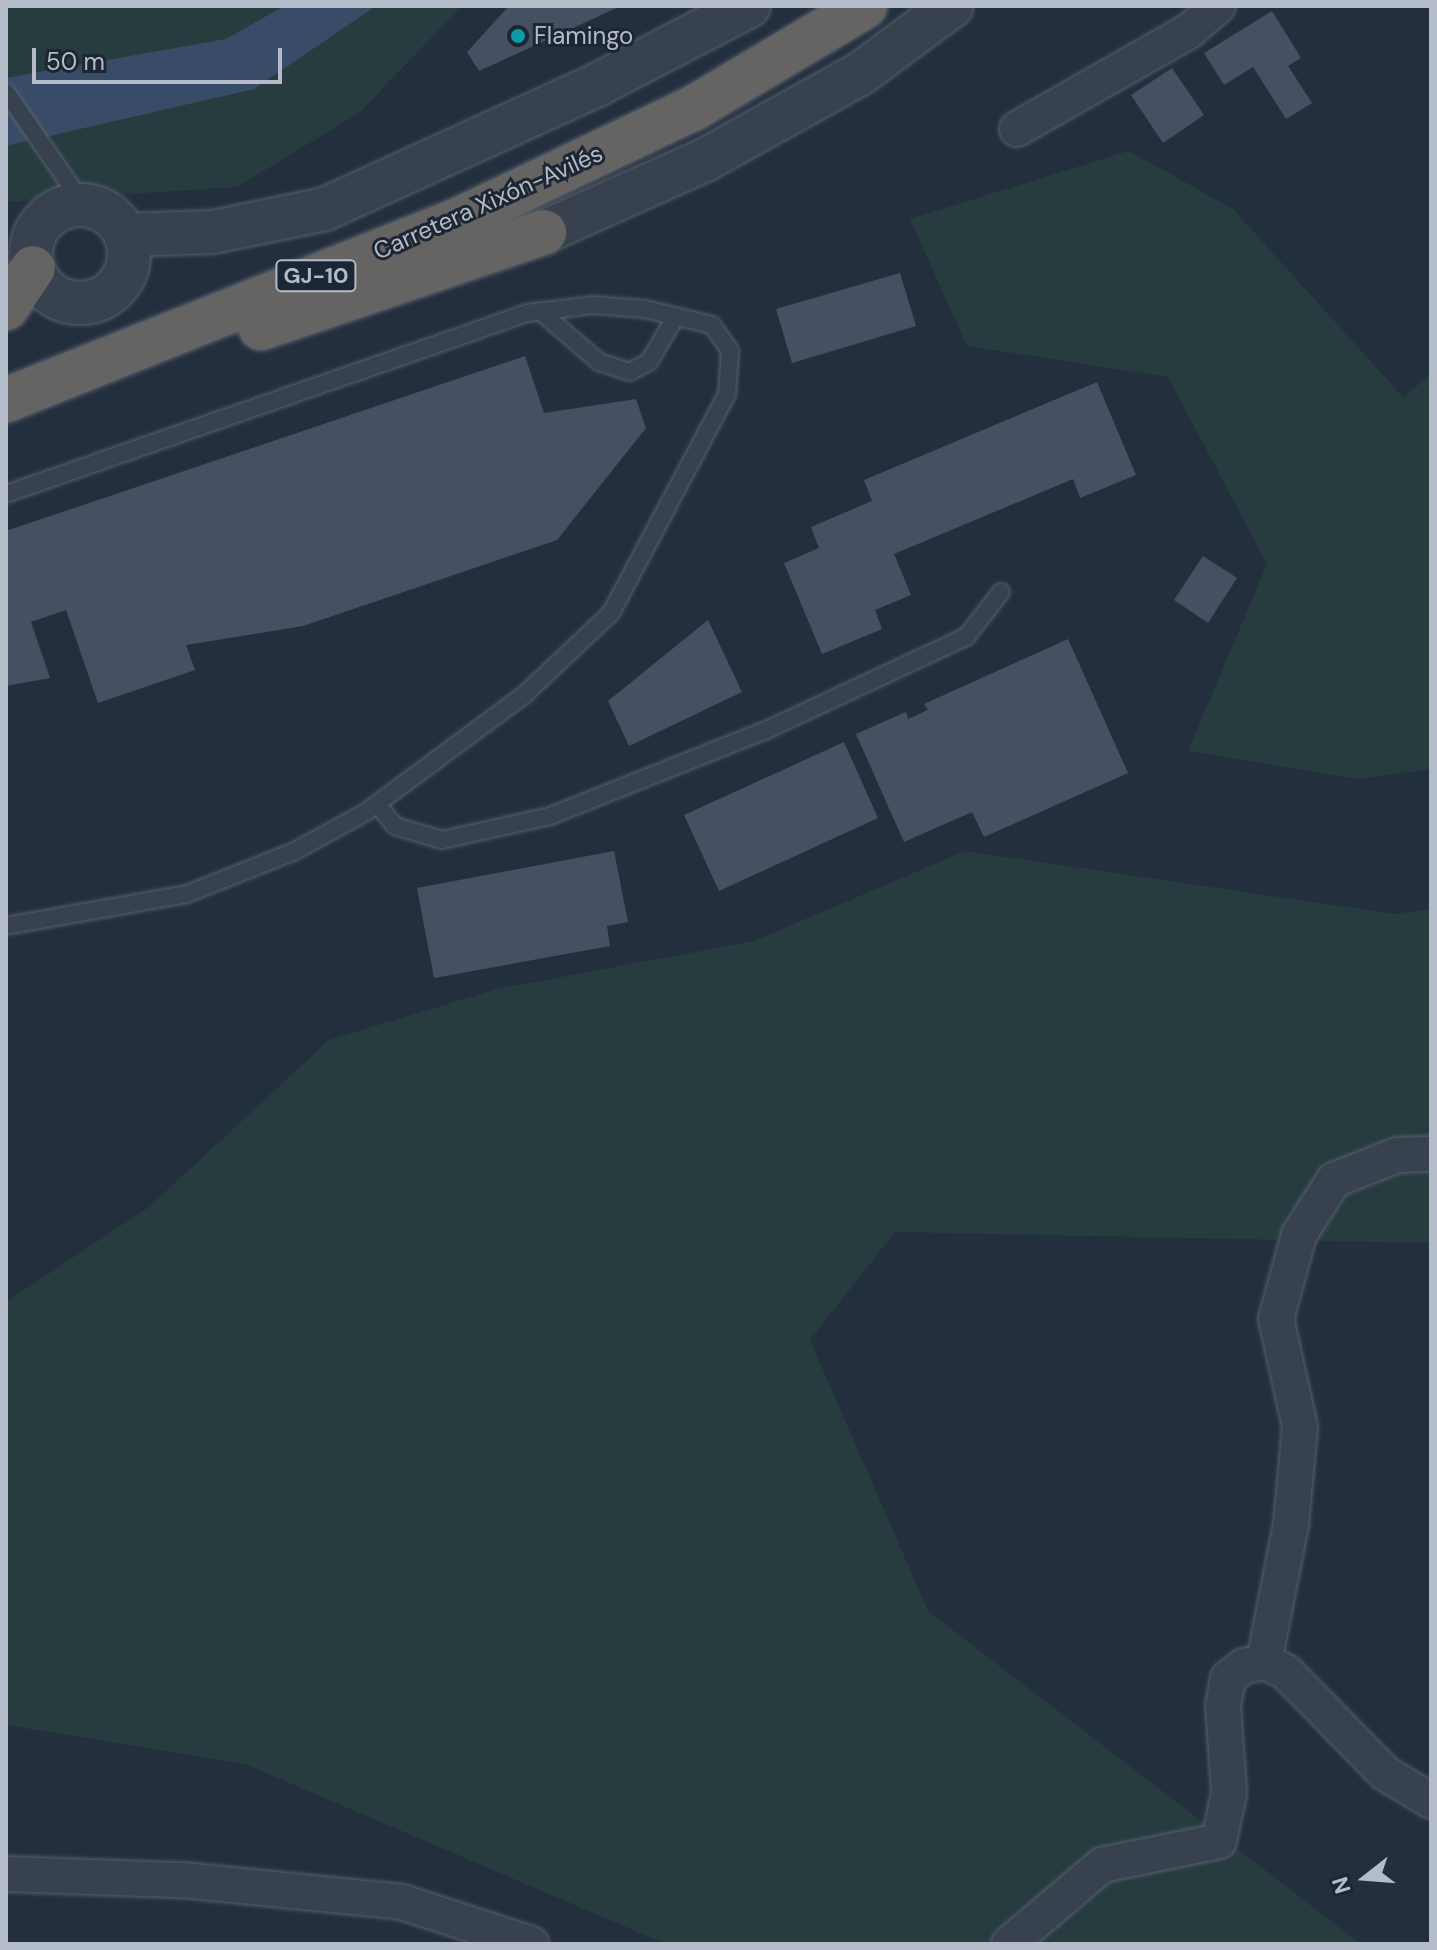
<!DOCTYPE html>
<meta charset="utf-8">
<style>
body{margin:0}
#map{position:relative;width:1437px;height:1950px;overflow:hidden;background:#242f3e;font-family:"DM Sans",sans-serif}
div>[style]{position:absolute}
.green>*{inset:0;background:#263c3f}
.water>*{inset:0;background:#394c67}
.building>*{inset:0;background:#455162}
.roads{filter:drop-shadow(0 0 2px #565f6c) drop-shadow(0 0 2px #565f6c)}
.service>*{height:16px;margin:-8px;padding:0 8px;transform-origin:8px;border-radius:8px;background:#38414e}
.minor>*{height:34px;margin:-17px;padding:0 17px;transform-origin:17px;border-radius:17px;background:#38414e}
.tertiary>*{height:42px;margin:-21px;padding:0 21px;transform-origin:21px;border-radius:21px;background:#38414e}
.tertiary>.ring{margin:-21px;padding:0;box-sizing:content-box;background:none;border:42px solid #38414e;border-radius:50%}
.trunk>*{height:44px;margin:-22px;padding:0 22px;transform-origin:22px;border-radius:22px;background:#656462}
.dots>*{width:22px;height:22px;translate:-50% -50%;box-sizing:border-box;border:4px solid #1d2633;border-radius:50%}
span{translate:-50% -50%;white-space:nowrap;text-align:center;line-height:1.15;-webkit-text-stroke:6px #1d2633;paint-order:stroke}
.shield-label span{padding:2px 6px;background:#1d2633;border:2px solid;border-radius:6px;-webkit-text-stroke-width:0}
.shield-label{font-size:22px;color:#b4bcc9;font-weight:700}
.poi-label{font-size:24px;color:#b4bcc9}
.left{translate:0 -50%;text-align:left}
.street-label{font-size:24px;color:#b4bcc9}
.frame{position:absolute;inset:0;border:8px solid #b4bcc9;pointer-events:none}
.north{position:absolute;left:1325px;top:1838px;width:80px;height:80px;-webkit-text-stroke:6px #1d2633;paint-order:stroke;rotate:253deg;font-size:22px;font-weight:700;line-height:32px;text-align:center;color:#b4bcc9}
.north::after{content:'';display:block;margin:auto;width:28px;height:36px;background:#b4bcc9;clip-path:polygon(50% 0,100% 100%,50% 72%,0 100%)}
.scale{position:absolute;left:32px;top:48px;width:250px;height:36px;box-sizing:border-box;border:4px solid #b4bcc9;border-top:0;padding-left:10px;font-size:24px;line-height:28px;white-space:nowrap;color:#b4bcc9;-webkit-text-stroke:6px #1d2633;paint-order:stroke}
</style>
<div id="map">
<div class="green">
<i style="clip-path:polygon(6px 6px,462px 6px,359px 113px,237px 187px,6px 202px)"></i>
<i style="clip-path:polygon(1129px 151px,1233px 209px,1403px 397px,1431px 374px,1431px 769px,1357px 779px,1188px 751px,1267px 564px,1168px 377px,967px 346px,910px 219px)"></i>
<i style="clip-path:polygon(965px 851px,1394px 914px,1431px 909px,1431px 1243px,895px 1232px,810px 1340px,928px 1611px,1361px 1944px,666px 1944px,245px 1764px,6px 1725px,6px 1302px,149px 1207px,329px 1040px,497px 989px,754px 941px)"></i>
</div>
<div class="water">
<i style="clip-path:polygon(284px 6px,376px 6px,254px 89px,6px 146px,6px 78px,226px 39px)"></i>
</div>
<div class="building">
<i style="clip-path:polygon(509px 6px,621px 6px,479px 71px,467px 52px)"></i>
<i style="clip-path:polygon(1272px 11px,1301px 58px,1288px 66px,1312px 103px,1286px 119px,1253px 67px,1224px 85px,1204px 53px)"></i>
<i style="clip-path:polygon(1172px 68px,1204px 115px,1163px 143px,1131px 95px)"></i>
<i style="clip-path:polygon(900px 273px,916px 326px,792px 363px,776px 309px)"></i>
<i style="clip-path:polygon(525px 356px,544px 413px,636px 399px,646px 428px,557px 540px,303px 626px,186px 645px,195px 670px,98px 703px,66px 610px,31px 622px,50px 678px,6px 686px,6px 531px)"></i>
<i style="clip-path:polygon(1097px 382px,1136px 475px,1080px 498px,1073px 479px,894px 554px,911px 595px,875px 610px,882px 629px,822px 654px,784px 563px,819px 548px,811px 527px,872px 501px,864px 480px)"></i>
<i style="clip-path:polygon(1203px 556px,1237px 578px,1208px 623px,1174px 600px)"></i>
<i style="clip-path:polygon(708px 620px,742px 692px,629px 746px,608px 701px)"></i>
<i style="clip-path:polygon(1068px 639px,1128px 773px,984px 837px,972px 812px,904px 842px,856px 734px,906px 712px,908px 719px,928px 710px,924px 704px)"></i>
<i style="clip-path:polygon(844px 742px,878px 818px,719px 891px,684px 815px)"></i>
<i style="clip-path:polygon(614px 851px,628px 922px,607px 926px,610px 946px,434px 978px,417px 888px)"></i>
</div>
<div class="roads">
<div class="service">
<i style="left:6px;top:92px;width:137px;rotate:55.4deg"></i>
<i style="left:540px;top:311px;width:78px;rotate:40.8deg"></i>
<i style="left:599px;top:362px;width:32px;rotate:18deg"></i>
<i style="left:629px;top:372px;width:22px;rotate:-27deg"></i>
<i style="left:649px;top:362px;width:53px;rotate:-59.6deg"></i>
<i style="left:6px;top:494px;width:552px;rotate:-19.16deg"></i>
<i style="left:527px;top:313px;width:66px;rotate:-6.9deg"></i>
<i style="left:593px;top:305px;width:52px;rotate:4.4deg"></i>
<i style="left:645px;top:309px;width:69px;rotate:13.4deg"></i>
<i style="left:712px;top:325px;width:32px;rotate:55deg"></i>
<i style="left:730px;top:351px;width:43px;rotate:94deg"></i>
<i style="left:727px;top:394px;width:248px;rotate:117.9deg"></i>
<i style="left:611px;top:613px;width:120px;rotate:136.7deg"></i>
<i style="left:524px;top:695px;width:197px;rotate:143.5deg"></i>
<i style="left:366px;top:812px;width:81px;rotate:151.2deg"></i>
<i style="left:295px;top:851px;width:116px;rotate:158.3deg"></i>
<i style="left:187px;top:894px;width:184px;rotate:170deg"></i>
<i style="left:377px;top:804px;width:28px;rotate:51deg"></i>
<i style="left:395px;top:826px;width:49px;rotate:16.6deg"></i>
<i style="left:442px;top:840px;width:111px;rotate:-12.5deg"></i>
<i style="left:550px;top:816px;width:230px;rotate:-21.7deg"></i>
<i style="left:764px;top:731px;width:223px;rotate:-25deg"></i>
<i style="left:966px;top:637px;width:57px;rotate:-52.1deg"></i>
</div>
<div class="minor">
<i style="left:1017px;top:129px;width:198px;rotate:-29.7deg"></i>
<i style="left:1189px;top:31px;width:38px;rotate:-41deg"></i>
<i style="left:1264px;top:1662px;width:140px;rotate:-78.9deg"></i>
<i style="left:1291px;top:1525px;width:98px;rotate:-84.8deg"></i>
<i style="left:1300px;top:1427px;width:111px;rotate:-102.5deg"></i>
<i style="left:1276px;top:1319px;width:87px;rotate:-74.7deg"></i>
<i style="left:1299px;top:1235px;width:65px;rotate:-57.5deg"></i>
<i style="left:1334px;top:1180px;width:68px;rotate:-21.6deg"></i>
<i style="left:1397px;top:1155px;width:34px;rotate:-2deg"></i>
<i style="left:6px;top:1874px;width:176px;rotate:2deg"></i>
<i style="left:182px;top:1880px;width:221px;rotate:5.7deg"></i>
<i style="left:402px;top:1902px;width:136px;rotate:18deg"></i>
<i style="left:1009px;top:1944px;width:122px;rotate:-40.3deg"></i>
<i style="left:1102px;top:1865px;width:119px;rotate:-11.6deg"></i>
<i style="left:1219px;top:1841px;width:49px;rotate:-78.2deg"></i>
<i style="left:1229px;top:1793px;width:87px;rotate:-93.9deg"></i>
<i style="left:1223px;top:1706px;width:28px;rotate:-80deg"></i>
<i style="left:1228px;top:1678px;width:20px;rotate:-37deg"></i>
<i style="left:1244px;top:1666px;width:20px;rotate:-11deg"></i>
<i style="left:1264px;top:1662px;width:24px;rotate:24deg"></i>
<i style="left:1286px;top:1672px;width:141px;rotate:45.6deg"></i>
<i style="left:1385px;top:1773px;width:54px;rotate:31.3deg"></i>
</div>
<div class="tertiary">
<i class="ring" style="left:31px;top:205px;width:56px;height:56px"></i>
<i style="left:544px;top:232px;width:179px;rotate:-24.1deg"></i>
<i style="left:707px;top:159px;width:175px;rotate:-29.1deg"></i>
<i style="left:860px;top:74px;width:114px;rotate:-36.5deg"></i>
<i style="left:126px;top:235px;width:87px;rotate:-2deg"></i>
<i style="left:213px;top:232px;width:114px;rotate:-11.6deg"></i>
<i style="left:325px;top:209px;width:301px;rotate:-24.5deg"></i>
<i style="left:599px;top:84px;width:169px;rotate:-27.5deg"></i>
</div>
<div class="trunk">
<i style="left:6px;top:308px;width:48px;rotate:-56deg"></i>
<i style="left:261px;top:328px;width:299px;rotate:-18.7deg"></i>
<i style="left:6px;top:400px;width:490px;rotate:-21.7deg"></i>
<i style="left:461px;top:219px;width:258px;rotate:-25.5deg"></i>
<i style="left:694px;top:108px;width:199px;rotate:-30.8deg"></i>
</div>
</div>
<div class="dots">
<i style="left:518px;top:36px;background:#0f9aa8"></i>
</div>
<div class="shield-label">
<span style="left:316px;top:276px">GJ-10</span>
</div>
<div class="poi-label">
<span class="left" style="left:534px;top:36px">Flamingo</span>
</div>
<div class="street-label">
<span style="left:488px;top:202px;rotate:-24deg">Carretera Xixón-Avilés</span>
</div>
<div class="frame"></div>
<div class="north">N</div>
<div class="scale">50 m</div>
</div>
